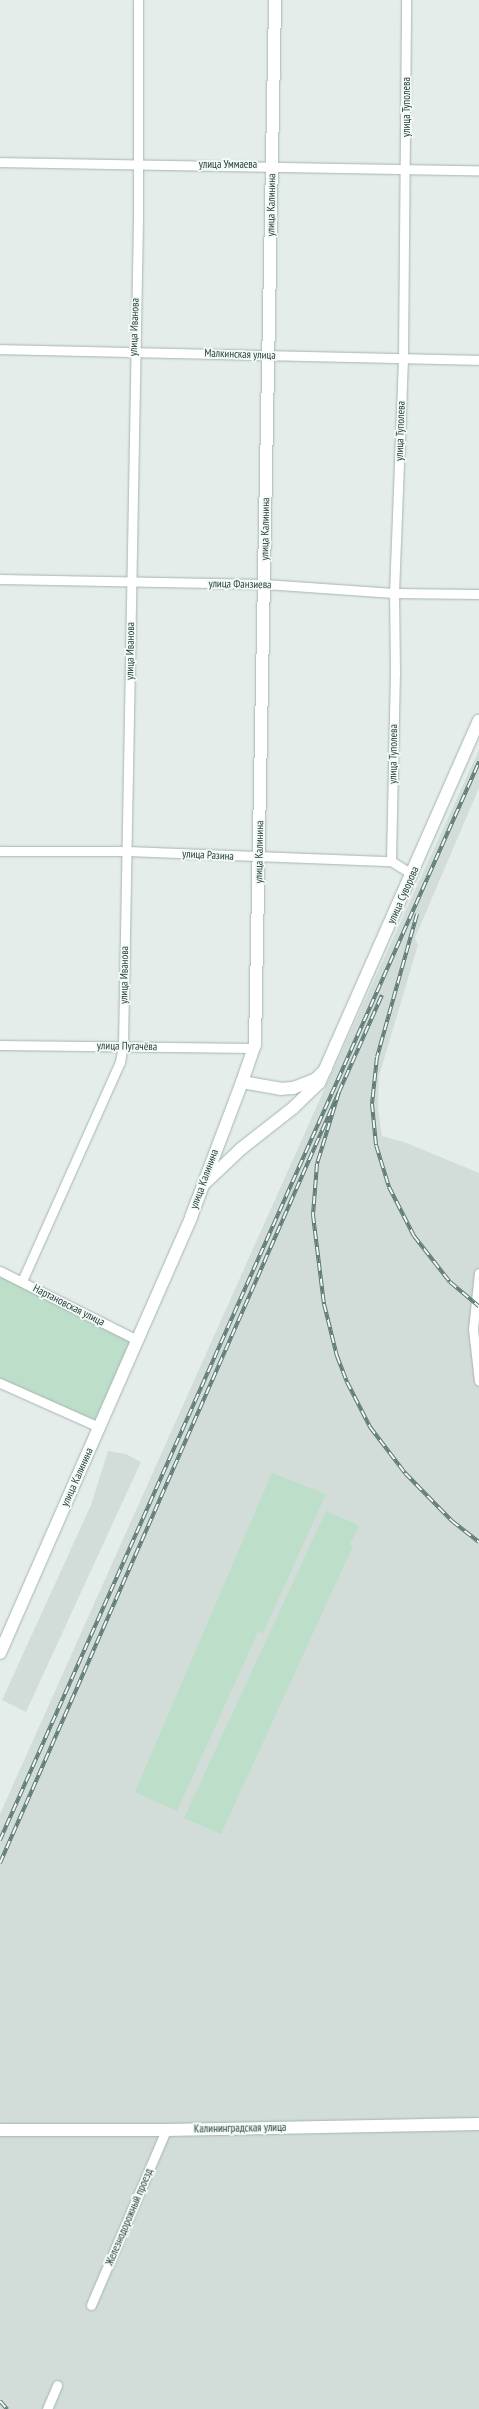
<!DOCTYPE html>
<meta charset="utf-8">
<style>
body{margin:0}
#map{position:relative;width:479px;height:2409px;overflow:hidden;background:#e4edea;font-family:"PT Sans Narrow",sans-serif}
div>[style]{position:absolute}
.built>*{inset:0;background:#d2ddd9}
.green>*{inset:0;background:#bddec9}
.roads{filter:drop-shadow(0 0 1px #a6b5b2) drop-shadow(0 0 1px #a6b5b2)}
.minor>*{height:9px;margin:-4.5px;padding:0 4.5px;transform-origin:4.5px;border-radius:4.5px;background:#fff}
.tertiary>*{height:12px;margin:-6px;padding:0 6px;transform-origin:6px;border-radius:6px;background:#fff}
.secondary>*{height:12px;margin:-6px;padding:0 6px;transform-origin:6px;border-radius:6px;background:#fff}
.rail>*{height:4px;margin-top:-2px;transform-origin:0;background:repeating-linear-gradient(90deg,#f5faf8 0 8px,#5e7a75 0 16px);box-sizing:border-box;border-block:1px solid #5e7a75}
span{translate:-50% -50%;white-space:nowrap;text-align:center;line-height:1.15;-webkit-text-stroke:3.5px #f5faf8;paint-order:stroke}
.street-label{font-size:11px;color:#233f3a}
</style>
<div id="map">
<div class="built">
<i style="clip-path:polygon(479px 750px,479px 788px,415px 938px,418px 945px,379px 1076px,378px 1107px,382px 1136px,404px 1142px,479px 1173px,479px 2409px,0 2409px,0 1814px,329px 1079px)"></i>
<i style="clip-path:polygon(108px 1451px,126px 1454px,141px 1462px,26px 1712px,2px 1700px,91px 1505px)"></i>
</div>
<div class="green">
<i style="clip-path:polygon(0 1271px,137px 1340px,99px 1427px,0 1383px)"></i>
<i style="clip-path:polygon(272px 1473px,326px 1494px,263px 1633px,258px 1632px,177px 1811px,135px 1792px)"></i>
<i style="clip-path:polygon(326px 1511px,359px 1526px,350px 1544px,353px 1546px,221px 1834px,184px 1818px)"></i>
</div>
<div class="roads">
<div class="minor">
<i style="left:0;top:162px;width:479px;rotate:1deg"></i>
<i style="left:0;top:349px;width:479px;rotate:1.3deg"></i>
<i style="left:0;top:579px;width:265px;rotate:1.1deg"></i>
<i style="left:265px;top:584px;width:129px;rotate:4deg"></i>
<i style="left:394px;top:593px;width:85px;rotate:0.7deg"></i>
<i style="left:0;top:851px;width:127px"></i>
<i style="left:127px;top:851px;width:264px;rotate:2.2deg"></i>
<i style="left:391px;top:861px;width:25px;rotate:32deg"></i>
<i style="left:391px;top:861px;width:189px;rotate:-88.8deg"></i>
<i style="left:395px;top:672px;width:79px;rotate:-90.7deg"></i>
<i style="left:394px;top:593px;width:236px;rotate:-87.8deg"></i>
<i style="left:403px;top:357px;width:357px;rotate:-89.5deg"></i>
<i style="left:0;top:1045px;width:254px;rotate:0.7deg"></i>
<i style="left:0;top:1271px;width:153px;rotate:26.7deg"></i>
<i style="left:479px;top:1273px;width:56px;rotate:96.1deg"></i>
<i style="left:473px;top:1329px;width:52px;rotate:83.4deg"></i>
<i style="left:22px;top:1281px;width:240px;rotate:-65.9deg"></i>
<i style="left:120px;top:1062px;width:17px;rotate:-80deg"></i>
<i style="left:123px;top:1045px;width:824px;rotate:-88.96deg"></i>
<i style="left:138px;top:221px;width:221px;rotate:-90deg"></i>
<i style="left:0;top:1383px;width:108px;rotate:24deg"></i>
<i style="left:91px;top:2305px;width:190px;rotate:-66.8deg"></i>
<i style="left:47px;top:2409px;width:26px;rotate:-67deg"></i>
</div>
<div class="tertiary">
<i style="left:242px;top:1082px;width:39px;rotate:-71deg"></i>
<i style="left:255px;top:1045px;width:1045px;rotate:-88.9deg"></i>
<i style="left:0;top:2130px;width:166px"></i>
<i style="left:166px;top:2130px;width:313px;rotate:-1.1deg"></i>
</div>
<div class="secondary">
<i style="left:205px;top:1183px;width:51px;rotate:-43.4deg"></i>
<i style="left:242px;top:1148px;width:65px;rotate:-38.1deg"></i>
<i style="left:293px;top:1108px;width:36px;rotate:-44deg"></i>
<i style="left:319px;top:1083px;width:396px;rotate:-66.2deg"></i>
<i style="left:0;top:1653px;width:476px;rotate:-66.3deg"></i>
<i style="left:191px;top:1217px;width:144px;rotate:-69.3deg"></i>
<i style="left:242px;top:1082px;width:39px;rotate:10deg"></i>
<i style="left:280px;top:1089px;width:13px;rotate:-4deg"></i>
<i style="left:293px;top:1088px;width:25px;rotate:-21deg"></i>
<i style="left:316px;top:1079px;width:14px;rotate:-45deg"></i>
</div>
</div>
<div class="rail">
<i style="left:417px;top:914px;width:148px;rotate:105.6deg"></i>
<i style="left:377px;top:1057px;width:47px;rotate:96.1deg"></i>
<i style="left:372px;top:1104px;width:41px;rotate:84.4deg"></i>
<i style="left:376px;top:1145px;width:44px;rotate:72.8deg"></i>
<i style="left:389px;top:1187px;width:55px;rotate:63deg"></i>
<i style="left:414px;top:1236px;width:58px;rotate:52deg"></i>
<i style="left:450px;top:1282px;width:38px;rotate:40deg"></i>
<i style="left:339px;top:1092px;width:106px;rotate:-66.1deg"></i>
<i style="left:0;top:1840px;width:1180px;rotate:-66.04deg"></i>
<i style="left:0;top:1863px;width:842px;rotate:-66.27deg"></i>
<i style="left:339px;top:1092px;width:75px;rotate:107deg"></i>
<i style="left:317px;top:1164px;width:51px;rotate:94.5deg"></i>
<i style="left:313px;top:1215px;width:90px;rotate:83deg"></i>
<i style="left:324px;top:1304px;width:54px;rotate:76deg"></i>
<i style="left:337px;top:1356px;width:28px;rotate:69deg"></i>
<i style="left:347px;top:1382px;width:51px;rotate:62.9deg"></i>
<i style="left:370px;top:1427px;width:58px;rotate:52.7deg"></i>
<i style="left:405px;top:1473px;width:67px;rotate:45.6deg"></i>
<i style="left:452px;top:1521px;width:34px;rotate:38deg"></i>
<i style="left:0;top:2401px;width:11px;rotate:49deg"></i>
</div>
<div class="street-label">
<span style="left:406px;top:107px;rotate:-90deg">улица Туполева</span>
<span style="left:228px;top:164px">улица Уммаева</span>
<span style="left:271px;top:205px;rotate:-89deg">улица Калинина</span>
<span style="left:134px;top:327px;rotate:-88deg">улица Иванова</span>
<span style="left:240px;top:354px;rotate:2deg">Малкинская улица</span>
<span style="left:400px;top:431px;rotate:-88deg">улица Туполева</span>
<span style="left:265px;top:529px;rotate:-89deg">улица Калинина</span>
<span style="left:240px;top:584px;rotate:1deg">улица Фанзиева</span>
<span style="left:130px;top:651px;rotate:-89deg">улица Иванова</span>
<span style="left:393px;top:754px;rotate:-89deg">улица Туполева</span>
<span style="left:259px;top:852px;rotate:-89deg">улица Калинина</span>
<span style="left:208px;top:855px;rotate:3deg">улица Разина</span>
<span style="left:403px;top:895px;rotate:-66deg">улица Суворова</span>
<span style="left:124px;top:975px;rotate:-89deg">улица Иванова</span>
<span style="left:127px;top:1046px;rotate:1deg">улица Пугачёва</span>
<span style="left:204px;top:1179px;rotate:-70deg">улица Калинина</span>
<span style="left:69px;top:1305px;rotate:27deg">Нартановская улица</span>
<span style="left:77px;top:1477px;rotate:-66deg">улица Калинина</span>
<span style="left:240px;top:2128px;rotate:-1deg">Калининградская улица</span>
<span style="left:129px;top:2217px;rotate:-67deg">Железнодорожный проезд</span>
</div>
</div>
